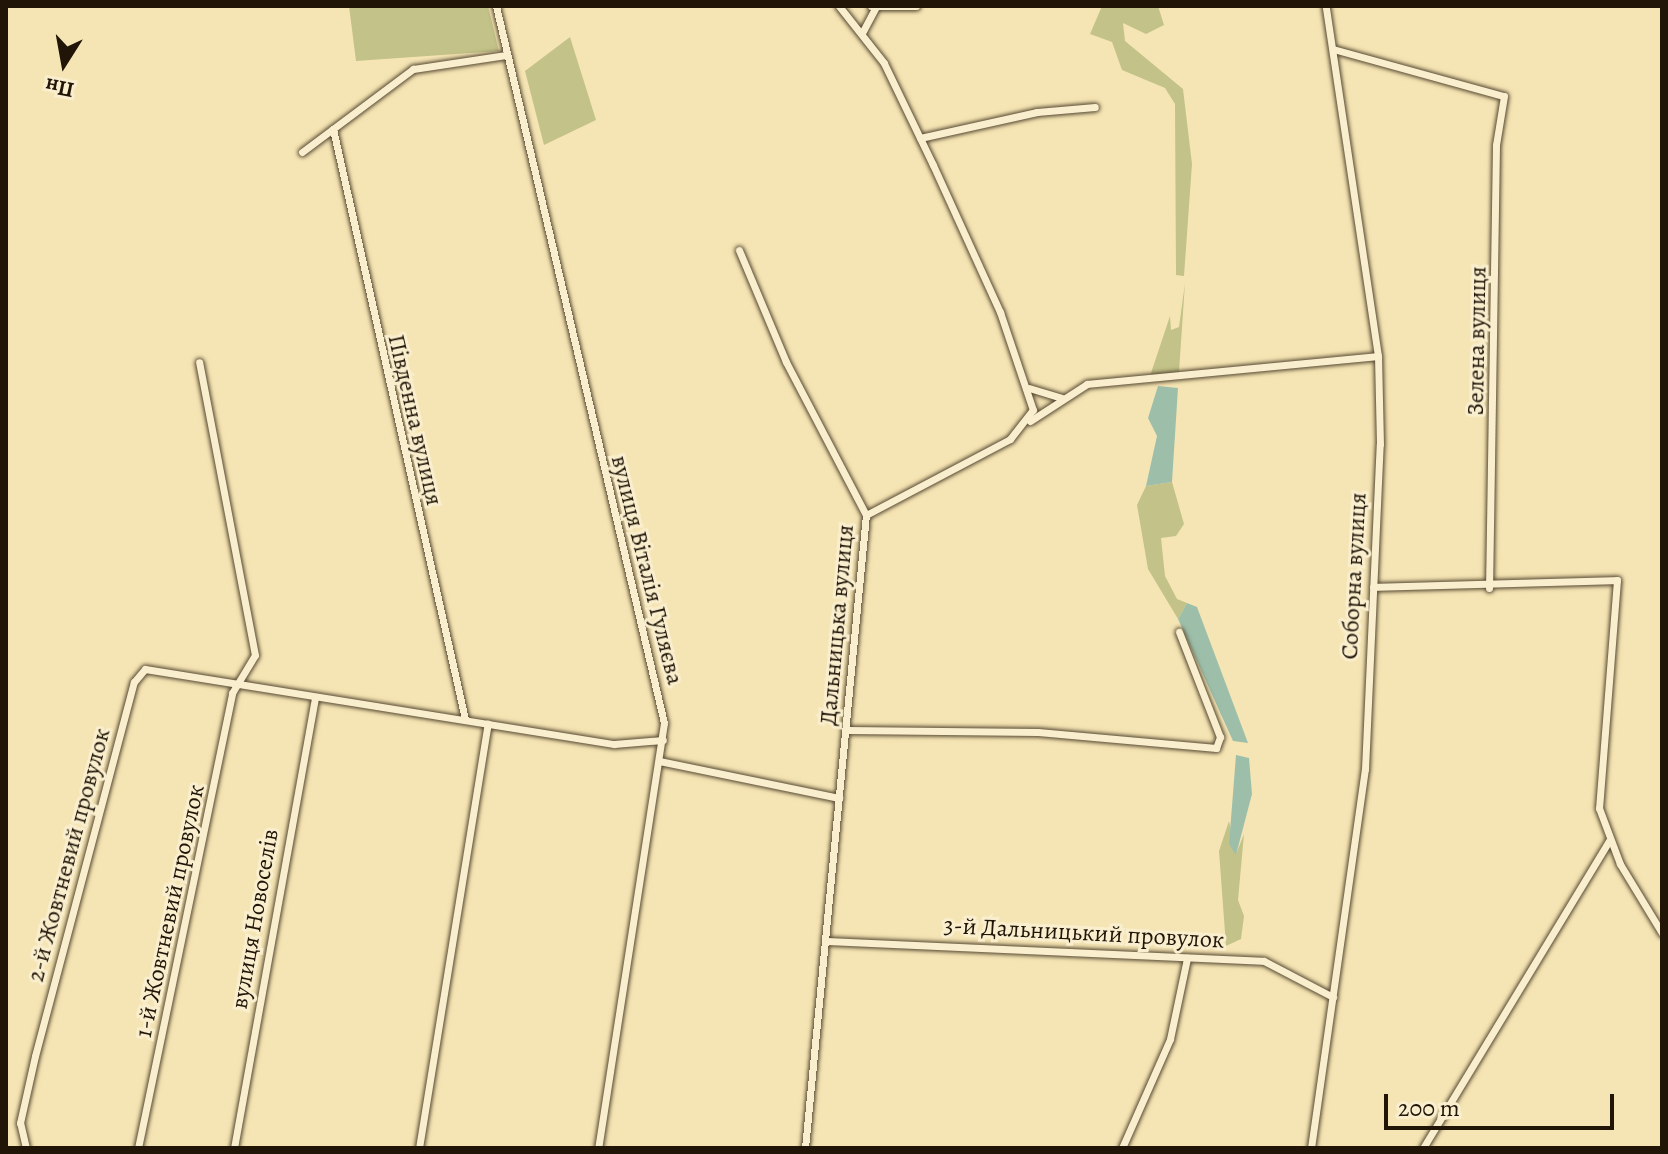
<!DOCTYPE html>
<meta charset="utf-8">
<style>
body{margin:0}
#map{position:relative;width:1668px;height:1154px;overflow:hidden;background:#f6e5b4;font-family:Alegreya,serif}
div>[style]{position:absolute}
.green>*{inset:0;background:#c3c288}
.water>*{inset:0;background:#9dbfaa}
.roads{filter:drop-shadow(0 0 2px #564932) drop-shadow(0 0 2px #564932)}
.minor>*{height:7px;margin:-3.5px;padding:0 3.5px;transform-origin:3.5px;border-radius:3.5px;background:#f9eece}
span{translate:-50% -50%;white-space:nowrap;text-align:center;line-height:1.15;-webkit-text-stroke:6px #f9eece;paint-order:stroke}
.street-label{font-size:24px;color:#201507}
.frame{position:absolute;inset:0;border:8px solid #201507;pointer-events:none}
.north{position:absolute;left:24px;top:24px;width:80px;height:80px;-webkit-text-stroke:6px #f9eece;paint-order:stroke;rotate:191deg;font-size:22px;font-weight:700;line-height:32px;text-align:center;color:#201507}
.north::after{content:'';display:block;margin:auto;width:28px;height:36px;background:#201507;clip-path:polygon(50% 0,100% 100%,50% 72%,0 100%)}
.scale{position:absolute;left:1384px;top:1094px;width:230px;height:36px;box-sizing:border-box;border:4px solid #201507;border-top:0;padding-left:10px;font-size:24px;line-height:28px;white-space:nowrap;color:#201507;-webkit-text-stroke:6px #f9eece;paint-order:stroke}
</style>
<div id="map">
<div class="green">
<i style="clip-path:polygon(349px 6px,488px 6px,499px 51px,356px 61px)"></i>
<i style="clip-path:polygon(1102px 6px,1158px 6px,1164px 25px,1146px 34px,1123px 23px,1125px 41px,1183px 89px,1192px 164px,1184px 276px,1176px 275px,1175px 104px,1165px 88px,1122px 70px,1112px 42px,1090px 34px)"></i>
<i style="clip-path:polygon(570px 37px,596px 120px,544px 145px,525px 71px)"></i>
<i style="clip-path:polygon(1185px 283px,1179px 372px,1150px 376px,1170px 316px,1171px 330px,1179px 327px)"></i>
<i style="clip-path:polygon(1172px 482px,1184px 524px,1176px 536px,1161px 538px,1165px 576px,1177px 599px,1187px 603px,1178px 619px,1148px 569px,1137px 505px,1146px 486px)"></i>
<i style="clip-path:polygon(1229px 821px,1236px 854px,1244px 834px,1238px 900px,1244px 916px,1241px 939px,1226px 946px,1219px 851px)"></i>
</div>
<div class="water">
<i style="clip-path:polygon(1158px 386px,1178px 388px,1172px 482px,1146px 486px,1157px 436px,1148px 418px)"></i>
<i style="clip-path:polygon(1187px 603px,1197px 607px,1248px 743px,1233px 741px,1178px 619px)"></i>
<i style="clip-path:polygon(1236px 755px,1249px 758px,1252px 794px,1236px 855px,1229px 844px)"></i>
</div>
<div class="roads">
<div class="minor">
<i style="left:496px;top:6px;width:736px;rotate:76.81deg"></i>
<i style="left:664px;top:723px;width:430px;rotate:98.8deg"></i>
<i style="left:871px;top:6px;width:45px"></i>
<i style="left:862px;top:33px;width:30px;rotate:-62deg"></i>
<i style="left:1333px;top:49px;width:177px;rotate:15.4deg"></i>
<i style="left:1504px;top:96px;width:50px;rotate:99.3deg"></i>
<i style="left:1496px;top:145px;width:443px;rotate:90.9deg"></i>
<i style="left:333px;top:129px;width:605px;rotate:77.39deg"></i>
<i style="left:920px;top:138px;width:120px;rotate:-12.5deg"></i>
<i style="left:1037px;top:112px;width:58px;rotate:-4.9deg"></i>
<i style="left:302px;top:152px;width:139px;rotate:-36.8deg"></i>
<i style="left:413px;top:69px;width:94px;rotate:-8.6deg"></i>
<i style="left:739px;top:250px;width:121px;rotate:67.2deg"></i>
<i style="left:786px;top:362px;width:173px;rotate:62.4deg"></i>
<i style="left:1029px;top:388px;width:34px;rotate:17deg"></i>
<i style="left:1030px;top:421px;width:68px;rotate:-33deg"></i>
<i style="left:1087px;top:384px;width:292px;rotate:-5.5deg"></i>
<i style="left:1373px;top:587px;width:244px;rotate:-1.6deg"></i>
<i style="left:1617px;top:580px;width:229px;rotate:94.5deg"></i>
<i style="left:1599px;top:808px;width:60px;rotate:69.4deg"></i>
<i style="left:1620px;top:864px;width:81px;rotate:58.7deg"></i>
<i style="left:847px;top:730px;width:191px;rotate:0.6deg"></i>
<i style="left:1038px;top:732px;width:179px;rotate:5.1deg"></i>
<i style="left:1216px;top:748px;width:12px;rotate:-70deg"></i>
<i style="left:1220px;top:737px;width:113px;rotate:-111.3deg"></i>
<i style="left:659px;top:761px;width:184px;rotate:11.6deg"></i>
<i style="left:825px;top:941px;width:439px;rotate:2.6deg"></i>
<i style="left:1264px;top:961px;width:78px;rotate:27.6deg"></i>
<i style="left:26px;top:1148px;width:26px;rotate:-103deg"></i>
<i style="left:20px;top:1123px;width:69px;rotate:-77.4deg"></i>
<i style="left:35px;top:1056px;width:387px;rotate:-75.2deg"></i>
<i style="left:134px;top:682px;width:17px;rotate:-50deg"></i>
<i style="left:145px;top:669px;width:475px;rotate:9.1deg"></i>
<i style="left:614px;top:744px;width:49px;rotate:-4.7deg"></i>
<i style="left:138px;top:1148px;width:465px;rotate:-78.3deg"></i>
<i style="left:232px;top:693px;width:44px;rotate:-58.8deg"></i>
<i style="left:255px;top:655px;width:298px;rotate:-100.8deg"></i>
<i style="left:234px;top:1148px;width:458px;rotate:-79.8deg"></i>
<i style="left:419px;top:1148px;width:430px;rotate:-80.8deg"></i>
<i style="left:805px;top:1148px;width:636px;rotate:-84.5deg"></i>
<i style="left:866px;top:515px;width:163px;rotate:-27.8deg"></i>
<i style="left:1010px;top:439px;width:37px;rotate:-52deg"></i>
<i style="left:1033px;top:410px;width:103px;rotate:-108.6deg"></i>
<i style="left:1000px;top:312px;width:162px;rotate:-114.5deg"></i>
<i style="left:933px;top:165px;width:113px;rotate:-115.7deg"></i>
<i style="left:884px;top:63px;width:73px;rotate:-128.3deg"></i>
<i style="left:1122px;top:1148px;width:119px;rotate:-66.2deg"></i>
<i style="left:1170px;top:1039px;width:83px;rotate:-78.1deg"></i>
<i style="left:1311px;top:1148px;width:383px;rotate:-81.9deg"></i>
<i style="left:1365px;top:769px;width:325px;rotate:-87.4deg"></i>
<i style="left:1380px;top:444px;width:88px;rotate:-91.3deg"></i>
<i style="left:1378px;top:356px;width:354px;rotate:-98.5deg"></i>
<i style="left:1423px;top:1148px;width:359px;rotate:-58.8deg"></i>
</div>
</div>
<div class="street-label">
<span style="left:1477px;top:341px;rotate:-89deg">Зелена вулиця</span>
<span style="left:415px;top:420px;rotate:77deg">Південна вулиця</span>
<span style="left:647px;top:570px;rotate:76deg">вулиця Віталія Гуляєва</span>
<span style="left:1354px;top:576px;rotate:-87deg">Соборна вулиця</span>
<span style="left:837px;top:625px;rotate:-85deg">Дальницька вулиця</span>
<span style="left:69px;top:855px;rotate:-75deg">2-й Жовтневий провулок</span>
<span style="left:170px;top:911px;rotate:-78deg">1-й Жовтневий провулок</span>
<span style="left:255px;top:919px;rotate:-80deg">вулиця Новоселів</span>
<span style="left:1084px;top:933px;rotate:3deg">3-й Дальницький провулок</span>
</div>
<div class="frame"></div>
<div class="north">Пн</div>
<div class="scale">200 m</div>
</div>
